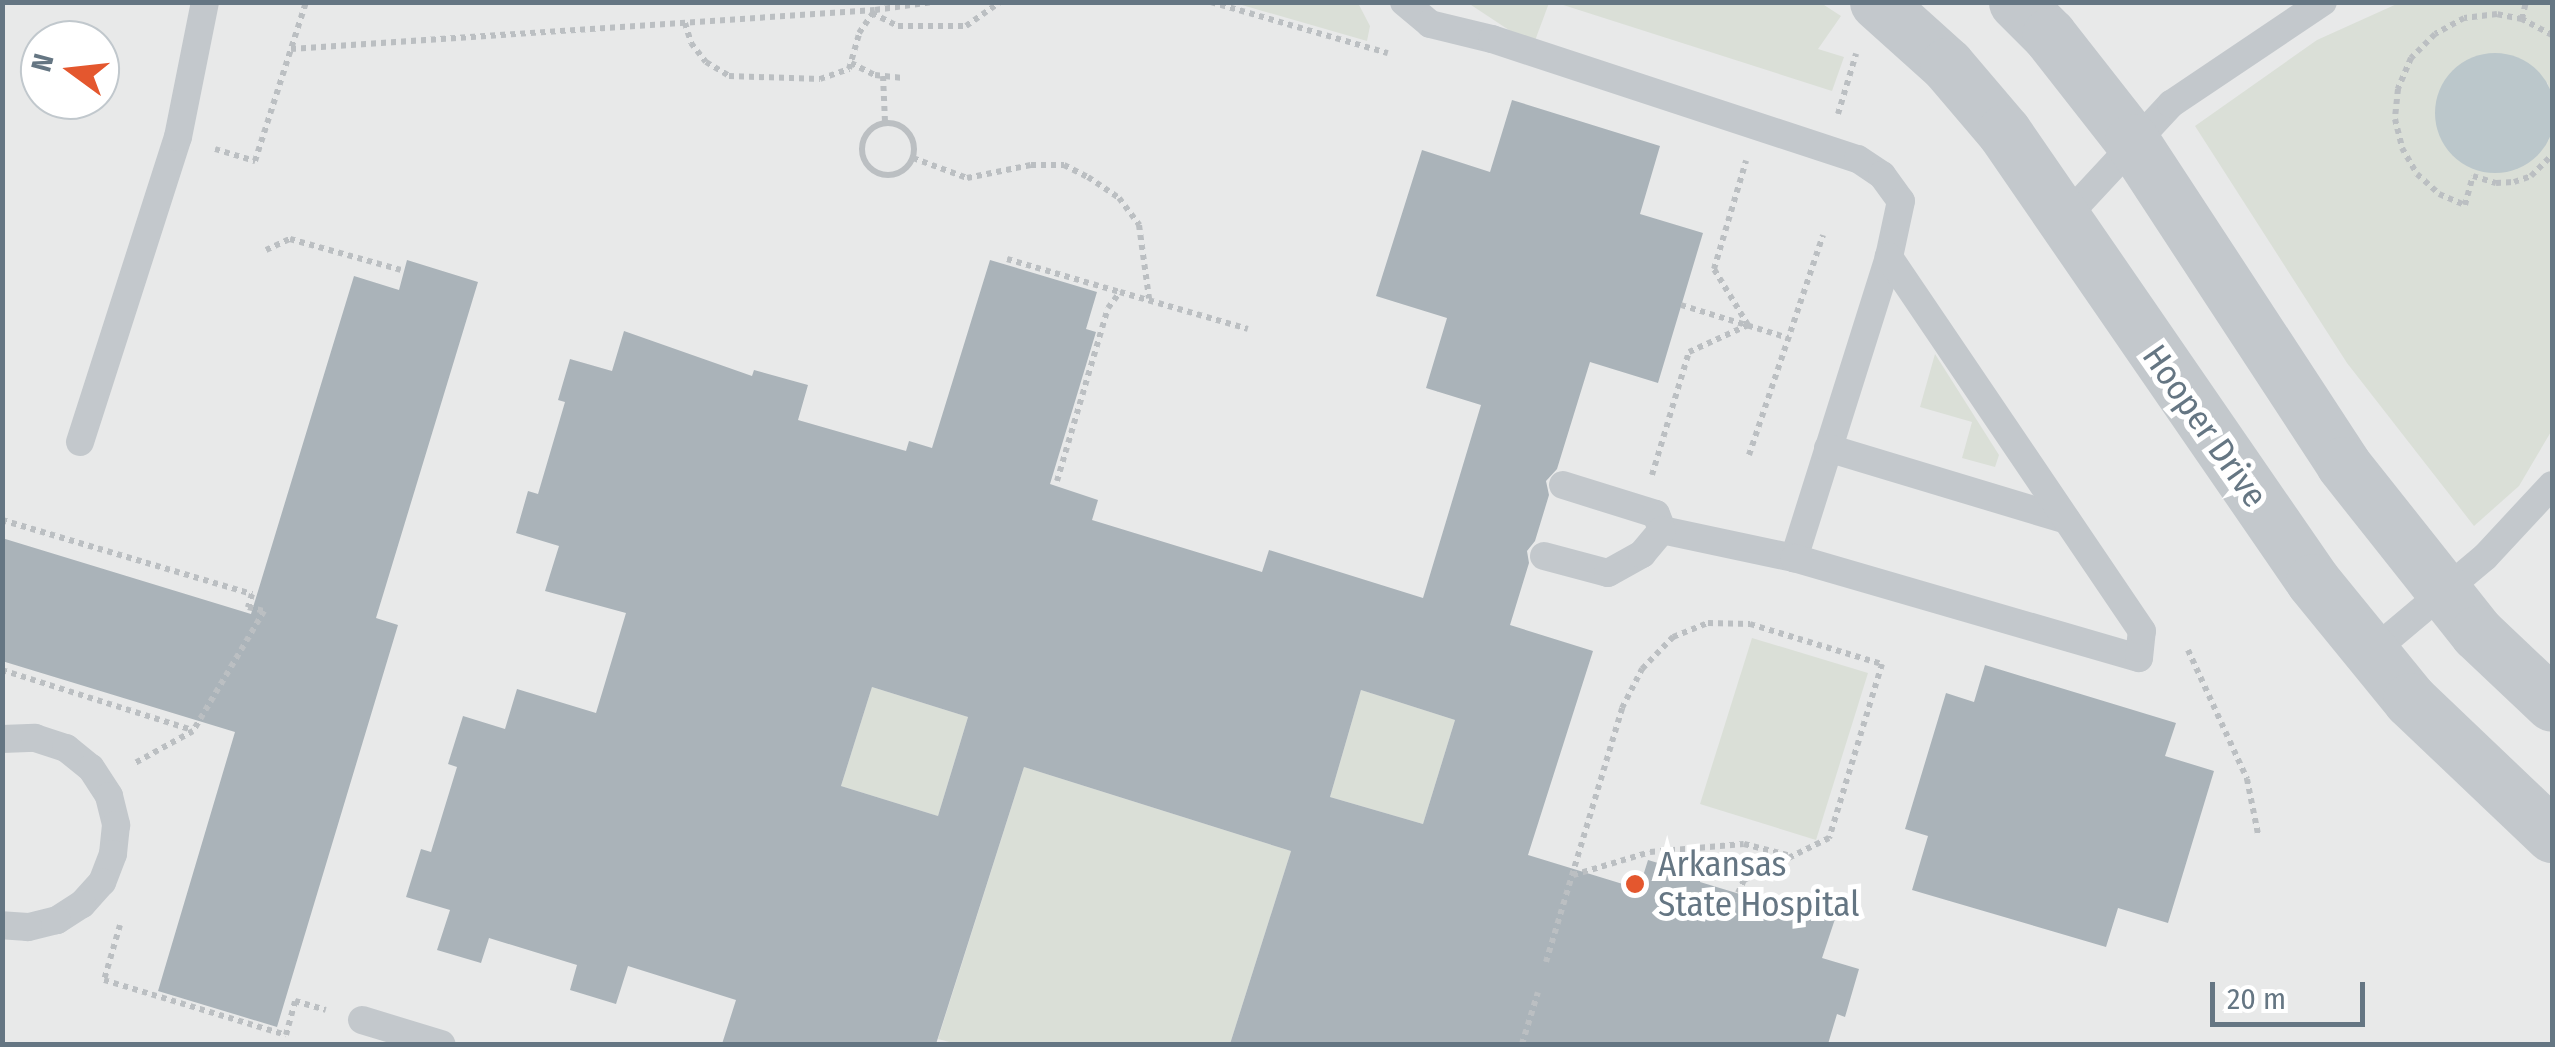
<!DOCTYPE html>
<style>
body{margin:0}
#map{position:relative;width:2555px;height:1047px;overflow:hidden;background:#fafaf8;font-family:"Fira Sans Condensed",sans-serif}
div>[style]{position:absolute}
.built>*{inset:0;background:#e8e9e9}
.green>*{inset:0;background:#dadfd7}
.water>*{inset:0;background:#bbc7cb}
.round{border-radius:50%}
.building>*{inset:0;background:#aab3b9}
.path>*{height:6px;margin-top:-3px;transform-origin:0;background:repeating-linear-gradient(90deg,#bbbfc2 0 5px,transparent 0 10px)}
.path>.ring{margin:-3px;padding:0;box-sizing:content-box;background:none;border:6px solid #bbbfc2;border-radius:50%}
.lane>*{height:28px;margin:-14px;padding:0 14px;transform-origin:14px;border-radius:14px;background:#c3c8cc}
.street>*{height:55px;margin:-27.5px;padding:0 27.5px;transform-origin:27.5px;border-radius:27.5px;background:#c3c8cc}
.dots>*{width:28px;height:28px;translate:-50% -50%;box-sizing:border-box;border:5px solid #fff;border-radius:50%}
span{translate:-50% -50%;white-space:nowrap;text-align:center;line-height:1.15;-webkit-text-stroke:10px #fff;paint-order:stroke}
.street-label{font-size:35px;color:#657683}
.poi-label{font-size:35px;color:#657683}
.left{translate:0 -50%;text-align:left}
.frame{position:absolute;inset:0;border:5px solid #657683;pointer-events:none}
.north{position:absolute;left:20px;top:20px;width:100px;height:100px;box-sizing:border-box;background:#fff;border:2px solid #c1c8cd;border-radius:50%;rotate:285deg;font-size:28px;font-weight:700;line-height:40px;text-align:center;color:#657683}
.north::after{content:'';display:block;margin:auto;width:35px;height:45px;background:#e4572e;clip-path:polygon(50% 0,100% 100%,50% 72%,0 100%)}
.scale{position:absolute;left:2210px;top:982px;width:155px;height:45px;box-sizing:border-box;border:5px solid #657683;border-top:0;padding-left:12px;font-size:30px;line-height:35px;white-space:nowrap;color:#657683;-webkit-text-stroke:8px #fff;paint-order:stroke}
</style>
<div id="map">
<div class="built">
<i style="clip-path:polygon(evenodd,2px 3px,2552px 3px,2552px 1044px,3px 1044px,2px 3px,40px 40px,100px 40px,100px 100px,40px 100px,40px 40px)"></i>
</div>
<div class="green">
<i style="clip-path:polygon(1235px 3px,1358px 3px,1370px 26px,1367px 41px)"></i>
<i style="clip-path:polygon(1468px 3px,1549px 3px,1533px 46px)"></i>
<i style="clip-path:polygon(1557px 3px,1821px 3px,1841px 16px,1818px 49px,1844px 57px,1832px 91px)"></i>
<i style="clip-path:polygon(2399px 3px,2552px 3px,2552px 96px,2547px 82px,2548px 141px,2552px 129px,2552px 430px,2519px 486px,2474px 526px,2347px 363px,2195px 126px,2317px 40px)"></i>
<i style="clip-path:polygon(1935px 354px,1999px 455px,1995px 467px,1962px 458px,1972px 422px,1920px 407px)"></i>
<i style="clip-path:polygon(1752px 638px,1868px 673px,1816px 840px,1700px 804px)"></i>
<i style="clip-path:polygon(872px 687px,968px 717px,938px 816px,841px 786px)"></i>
<i style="clip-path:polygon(1361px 690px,1455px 720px,1423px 824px,1330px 797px)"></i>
<i style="clip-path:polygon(1024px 767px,1291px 851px,1230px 1044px,957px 1044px,938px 1039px)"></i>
</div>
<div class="water">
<i class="round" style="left:2435px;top:53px;width:120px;height:120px"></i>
</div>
<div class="building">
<i style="clip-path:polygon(evenodd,1512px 100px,1660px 146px,1640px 214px,1703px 233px,1658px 383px,1590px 362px,1557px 469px,1546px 481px,1549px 495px,1535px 541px,1527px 551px,1529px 563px,1510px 625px,1593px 651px,1528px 855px,1639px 889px,1648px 860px,1701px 876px,1700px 882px,1776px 905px,1778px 898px,1836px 916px,1822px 958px,1859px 969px,1845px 1017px,1837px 1014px,1828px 1044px,1230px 1044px,1291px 851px,1024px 767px,936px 1044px,722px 1044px,736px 1000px,628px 966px,616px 1004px,570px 990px,577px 965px,489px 938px,481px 963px,437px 950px,450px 910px,406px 897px,421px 849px,431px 852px,457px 767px,448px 764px,463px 716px,505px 729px,517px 689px,596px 713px,626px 613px,545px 591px,559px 546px,516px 533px,528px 491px,538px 494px,565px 402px,558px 400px,570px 359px,612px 371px,624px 331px,752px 376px,754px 370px,808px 385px,798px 420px,906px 451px,909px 441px,932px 448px,990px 260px,1097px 292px,1086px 329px,1096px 332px,1050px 484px,1098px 500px,1092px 520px,1262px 572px,1269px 550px,1423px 598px,1481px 405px,1426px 388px,1447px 318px,1376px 296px,1422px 150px,1490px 172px,1512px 100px,872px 687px,968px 717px,938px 816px,841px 786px,872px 687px,1512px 100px,1361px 690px,1455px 720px,1423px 824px,1330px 797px,1361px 690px)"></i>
<i style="clip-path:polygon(407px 260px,478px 282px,376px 618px,398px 625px,277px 1027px,158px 991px,235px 732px,2px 661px,2px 538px,251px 614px,354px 276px,399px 290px)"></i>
<i style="clip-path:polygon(1985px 665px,2176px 723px,2165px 756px,2214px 771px,2168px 923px,2118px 908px,2106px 947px,1912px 890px,1928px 836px,1905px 829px,1946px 693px,1974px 702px)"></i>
</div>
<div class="path">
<i style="left:1211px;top:2px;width:184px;rotate:16.1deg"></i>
<i style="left:872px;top:13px;width:29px;rotate:27deg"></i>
<i style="left:898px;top:26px;width:68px"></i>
<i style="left:966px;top:26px;width:42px;rotate:-35.2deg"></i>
<i style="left:2522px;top:19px;width:17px;rotate:-77deg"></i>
<i style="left:685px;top:23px;width:21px;rotate:73deg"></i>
<i style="left:691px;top:43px;width:24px;rotate:52deg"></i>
<i style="left:706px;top:62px;width:27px;rotate:31deg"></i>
<i style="left:729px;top:76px;width:91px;rotate:1.9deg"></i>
<i style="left:820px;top:79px;width:31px;rotate:-19deg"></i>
<i style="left:849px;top:69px;width:37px;rotate:-74deg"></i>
<i style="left:859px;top:33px;width:28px;rotate:-55deg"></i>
<i style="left:875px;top:10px;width:58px;rotate:-8deg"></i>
<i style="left:2552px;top:35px;width:34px;rotate:-152deg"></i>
<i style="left:2522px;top:19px;width:25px;rotate:-169deg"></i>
<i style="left:2497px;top:14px;width:33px;rotate:173deg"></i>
<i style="left:2464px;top:18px;width:33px;rotate:151deg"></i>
<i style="left:2435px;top:34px;width:34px;rotate:135deg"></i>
<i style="left:2411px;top:58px;width:34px;rotate:113deg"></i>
<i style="left:2398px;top:89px;width:30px;rotate:96deg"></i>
<i style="left:2395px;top:119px;width:30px;rotate:76deg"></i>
<i style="left:2402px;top:148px;width:30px;rotate:60deg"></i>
<i style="left:2417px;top:174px;width:30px;rotate:42deg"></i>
<i style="left:2439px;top:194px;width:28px;rotate:23deg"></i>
<i style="left:2465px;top:205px;width:30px;rotate:-75deg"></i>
<i style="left:2473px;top:176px;width:24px;rotate:17deg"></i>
<i style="left:2496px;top:183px;width:18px;rotate:-3deg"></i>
<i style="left:2514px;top:182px;width:18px;rotate:-19deg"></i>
<i style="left:2531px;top:176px;width:30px;rotate:-45deg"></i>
<i style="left:291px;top:49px;width:585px;rotate:-3.82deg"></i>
<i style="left:851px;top:63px;width:27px;rotate:27deg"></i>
<i style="left:875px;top:75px;width:28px;rotate:6deg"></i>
<i style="left:883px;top:76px;width:46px;rotate:87.5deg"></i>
<i style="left:1838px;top:114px;width:63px;rotate:-73.3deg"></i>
<i class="ring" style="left:862px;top:123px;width:46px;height:46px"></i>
<i style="left:215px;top:149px;width:42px;rotate:16.7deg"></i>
<i style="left:255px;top:161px;width:167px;rotate:-72.2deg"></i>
<i style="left:913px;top:158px;width:58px;rotate:20.3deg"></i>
<i style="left:967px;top:178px;width:65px;rotate:-11.5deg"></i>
<i style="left:1031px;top:165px;width:33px"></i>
<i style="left:1064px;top:165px;width:27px;rotate:27deg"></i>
<i style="left:1088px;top:177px;width:37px;rotate:34deg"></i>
<i style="left:1119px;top:198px;width:34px;rotate:53deg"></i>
<i style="left:1139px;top:225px;width:74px;rotate:82.2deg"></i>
<i style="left:266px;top:250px;width:26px;rotate:-25deg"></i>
<i style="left:290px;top:239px;width:115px;rotate:15.6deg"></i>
<i style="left:1007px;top:259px;width:118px;rotate:16.3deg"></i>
<i style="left:1681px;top:305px;width:112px;rotate:17.1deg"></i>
<i style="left:1749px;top:455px;width:232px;rotate:-71.4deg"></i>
<i style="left:1652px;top:475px;width:128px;rotate:-73.3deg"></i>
<i style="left:1689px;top:352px;width:65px;rotate:-24.6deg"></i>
<i style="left:1748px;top:325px;width:66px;rotate:-121.3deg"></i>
<i style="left:1714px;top:269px;width:113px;rotate:-73.5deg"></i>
<i style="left:1057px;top:481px;width:180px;rotate:-73.6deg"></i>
<i style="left:1108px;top:308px;width:20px;rotate:-53deg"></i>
<i style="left:1120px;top:292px;width:133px;rotate:16.1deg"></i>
<i style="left:2px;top:520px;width:261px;rotate:16.5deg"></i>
<i style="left:252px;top:594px;width:14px;rotate:107deg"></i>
<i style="left:248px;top:607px;width:16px;rotate:14deg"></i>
<i style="left:264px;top:611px;width:139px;rotate:120.6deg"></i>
<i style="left:193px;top:731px;width:68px;rotate:151.2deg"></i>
<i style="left:2188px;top:650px;width:142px;rotate:65.4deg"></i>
<i style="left:2247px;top:779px;width:56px;rotate:78.7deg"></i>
<i style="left:2px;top:670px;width:199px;rotate:17.5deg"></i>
<i style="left:1573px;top:875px;width:80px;rotate:-16.6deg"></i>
<i style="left:1650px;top:852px;width:94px;rotate:-4.9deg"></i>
<i style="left:1744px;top:844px;width:49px;rotate:14.3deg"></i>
<i style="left:120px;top:925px;width:57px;rotate:106.2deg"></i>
<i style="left:104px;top:980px;width:190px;rotate:16.8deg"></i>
<i style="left:286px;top:1035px;width:35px;rotate:-75deg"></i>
<i style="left:295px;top:1001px;width:32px;rotate:16deg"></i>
<i style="left:1546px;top:962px;width:265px;rotate:-73.3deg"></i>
<i style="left:1622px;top:708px;width:44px;rotate:-62.9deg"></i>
<i style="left:1642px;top:669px;width:45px;rotate:-45.9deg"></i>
<i style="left:1673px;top:637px;width:38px;rotate:-22deg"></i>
<i style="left:1708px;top:623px;width:42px;rotate:1.4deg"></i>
<i style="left:1750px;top:624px;width:138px;rotate:16.9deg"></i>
<i style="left:1882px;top:664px;width:182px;rotate:106.9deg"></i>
<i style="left:1829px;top:838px;width:95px;rotate:153.7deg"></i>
<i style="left:1744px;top:880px;width:14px;rotate:115deg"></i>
<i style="left:1522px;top:1044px;width:54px;rotate:-72.9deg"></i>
</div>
<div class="lane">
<i style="left:1404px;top:2px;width:34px;rotate:40deg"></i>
<i style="left:1430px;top:24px;width:64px;rotate:13.6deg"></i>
<i style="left:1492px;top:39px;width:385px;rotate:18.2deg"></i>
<i style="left:1858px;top:159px;width:29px;rotate:34deg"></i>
<i style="left:1882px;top:175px;width:32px;rotate:54deg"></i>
<i style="left:1901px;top:201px;width:57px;rotate:102.1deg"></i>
<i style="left:1889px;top:257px;width:316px;rotate:107.5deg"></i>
<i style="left:2065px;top:218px;width:156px;rotate:-47.1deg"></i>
<i style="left:2171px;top:104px;width:183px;rotate:-33.9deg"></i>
<i style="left:80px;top:442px;width:320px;rotate:-72.2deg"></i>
<i style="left:178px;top:137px;width:138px;rotate:-78.7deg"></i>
<i style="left:1828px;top:448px;width:249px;rotate:16.8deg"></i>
<i style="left:1563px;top:485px;width:97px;rotate:17.3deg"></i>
<i style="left:1656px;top:514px;width:17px;rotate:69deg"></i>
<i style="left:1662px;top:530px;width:135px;rotate:12deg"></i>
<i style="left:1794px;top:558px;width:359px;rotate:16.2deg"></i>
<i style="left:2139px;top:658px;width:27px;rotate:-84deg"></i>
<i style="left:2142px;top:631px;width:452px;rotate:-124.1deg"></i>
<i style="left:1544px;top:556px;width:66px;rotate:14.9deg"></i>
<i style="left:1608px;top:573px;width:39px;rotate:-29deg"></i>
<i style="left:1642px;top:554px;width:31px;rotate:-50deg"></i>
<i style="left:2372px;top:652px;width:148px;rotate:-40.1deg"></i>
<i style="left:2485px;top:557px;width:98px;rotate:-47.1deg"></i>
<i style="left:2px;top:739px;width:33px;rotate:-2deg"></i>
<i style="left:35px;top:738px;width:33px;rotate:18deg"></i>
<i style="left:66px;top:748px;width:32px;rotate:39deg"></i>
<i style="left:91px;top:768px;width:33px;rotate:57deg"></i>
<i style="left:109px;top:796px;width:30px;rotate:76deg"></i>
<i style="left:116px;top:825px;width:29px;rotate:96deg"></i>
<i style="left:113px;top:854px;width:30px;rotate:111deg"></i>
<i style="left:102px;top:882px;width:30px;rotate:132deg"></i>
<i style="left:82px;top:904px;width:30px;rotate:147deg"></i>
<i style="left:57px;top:920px;width:30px;rotate:166deg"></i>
<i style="left:28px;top:927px;width:26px;rotate:-176deg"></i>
<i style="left:362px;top:1020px;width:83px;rotate:16.9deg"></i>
</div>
<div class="street">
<i style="left:1877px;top:2px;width:94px;rotate:42deg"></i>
<i style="left:1947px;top:65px;width:88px;rotate:49.6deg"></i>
<i style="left:2004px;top:132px;width:545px;rotate:55.46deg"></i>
<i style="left:2313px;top:581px;width:154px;rotate:50.8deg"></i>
<i style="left:2410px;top:700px;width:196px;rotate:43.6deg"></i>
<i style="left:2016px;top:2px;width:47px;rotate:45deg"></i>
<i style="left:2049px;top:35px;width:135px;rotate:51.9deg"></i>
<i style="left:2132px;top:141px;width:386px;rotate:56.8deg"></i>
<i style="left:2343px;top:464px;width:216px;rotate:51.6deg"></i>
<i style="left:2477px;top:633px;width:103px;rotate:43.4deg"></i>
</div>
<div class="dots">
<i style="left:1635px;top:884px;background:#e4572e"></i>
</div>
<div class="street-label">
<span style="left:2205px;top:426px;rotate:55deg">Hooper Drive</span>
</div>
<div class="poi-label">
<span class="left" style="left:1658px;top:884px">Arkansas<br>State Hospital</span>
</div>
<div class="frame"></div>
<div class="north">N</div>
<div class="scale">20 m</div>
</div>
